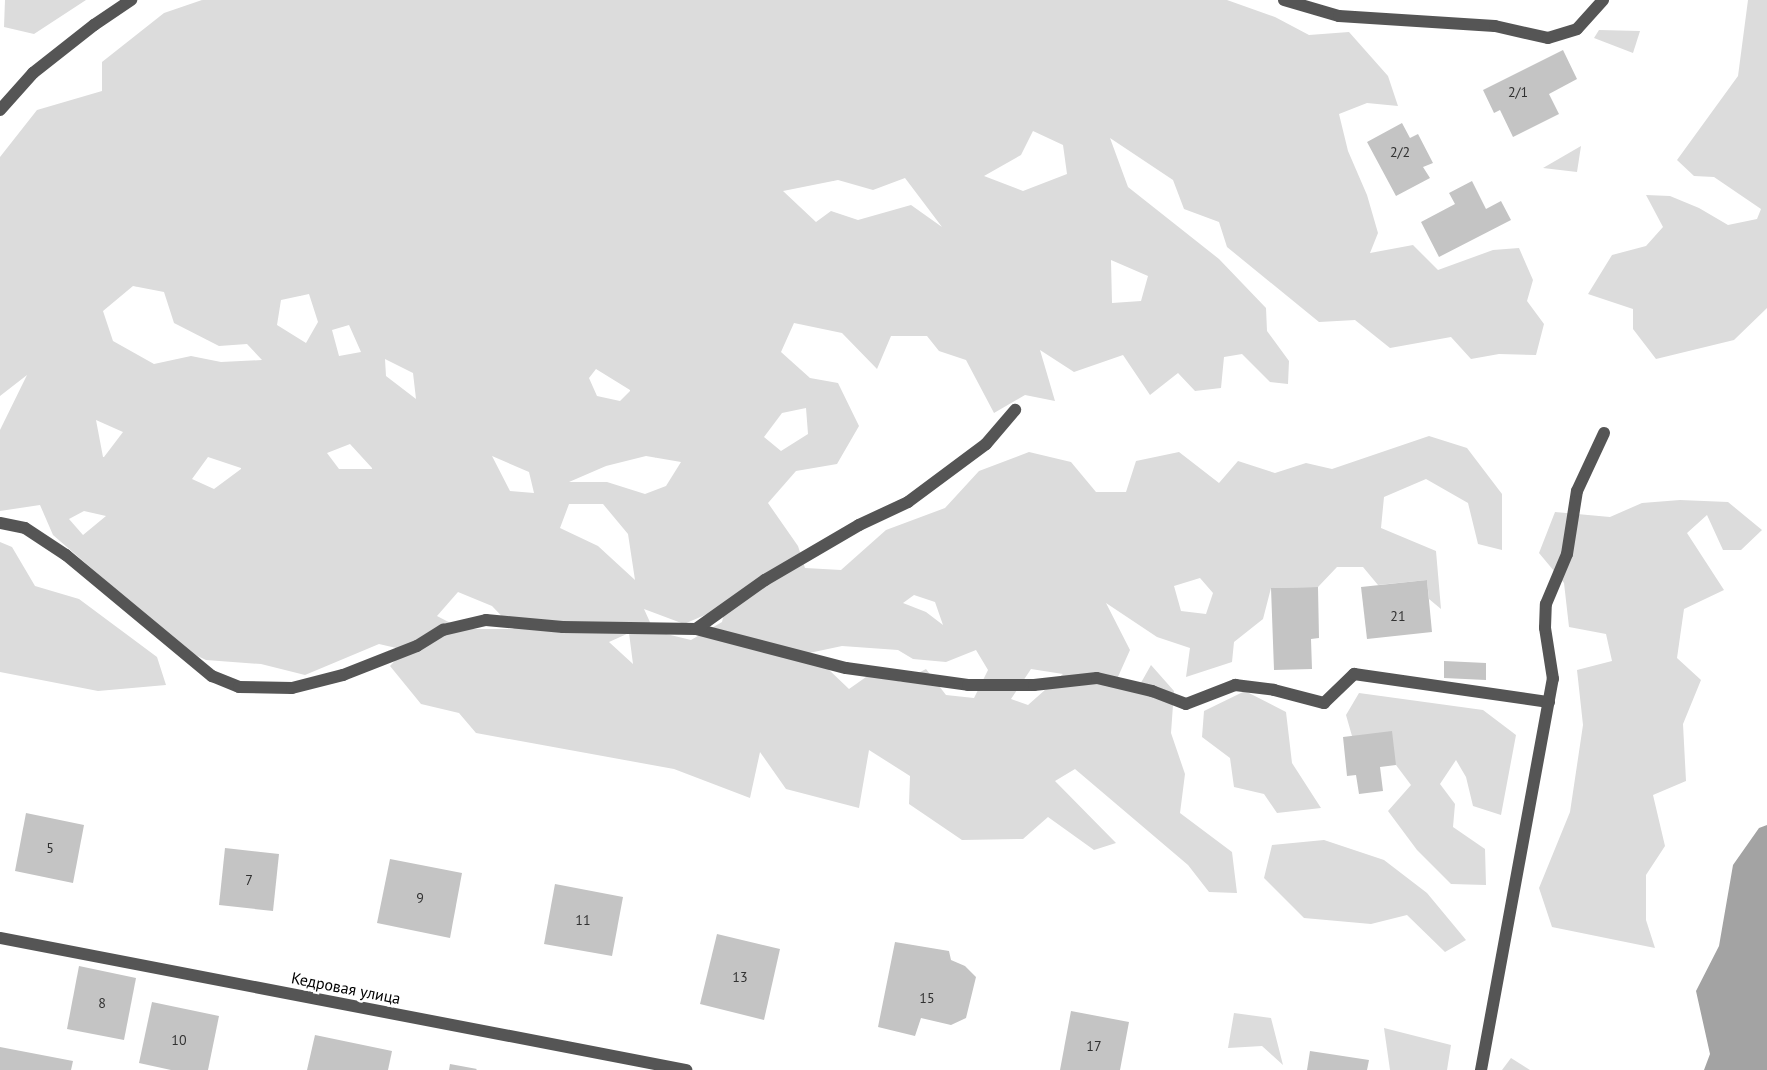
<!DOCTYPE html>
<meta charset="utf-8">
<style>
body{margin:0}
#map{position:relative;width:1767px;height:1070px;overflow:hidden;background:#fff;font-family:"PT Sans",sans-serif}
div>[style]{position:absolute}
.green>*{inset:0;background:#dcdcdc}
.water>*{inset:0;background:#a3a3a3}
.building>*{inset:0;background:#c4c4c4}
.service>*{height:12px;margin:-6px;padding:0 6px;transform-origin:6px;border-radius:6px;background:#555}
.minor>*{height:12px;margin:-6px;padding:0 6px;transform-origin:6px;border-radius:6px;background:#555}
span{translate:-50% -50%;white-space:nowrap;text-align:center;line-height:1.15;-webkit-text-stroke:5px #fff;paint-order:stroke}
.number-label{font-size:14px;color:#313131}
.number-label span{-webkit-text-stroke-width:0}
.street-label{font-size:16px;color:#000}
</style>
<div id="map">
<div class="green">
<i style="clip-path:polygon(5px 0,86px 0,34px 34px,4px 27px)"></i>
<i style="clip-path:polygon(evenodd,202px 0,1227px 0,1275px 17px,1309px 35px,1349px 32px,1388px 76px,1398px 106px,1367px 103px,1339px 114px,1348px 151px,1367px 195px,1378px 233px,1370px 253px,1413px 245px,1438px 270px,1493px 250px,1519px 248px,1533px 280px,1527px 301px,1544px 324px,1536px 355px,1499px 354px,1471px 359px,1451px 337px,1390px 348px,1355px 320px,1319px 322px,1227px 247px,1219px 222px,1184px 209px,1173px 180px,1110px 138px,1128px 187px,1219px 259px,1266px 308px,1267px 331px,1289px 361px,1288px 384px,1270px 382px,1242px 354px,1224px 357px,1221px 388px,1195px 391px,1178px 373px,1150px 395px,1123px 355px,1074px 372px,1040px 350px,1055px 401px,1025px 395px,994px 413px,966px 360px,939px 351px,927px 336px,891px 336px,877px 369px,842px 333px,794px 323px,781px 352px,810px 378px,838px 383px,859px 426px,837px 464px,796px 471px,768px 503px,798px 546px,805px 568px,841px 570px,886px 530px,945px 508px,979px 471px,1029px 452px,1071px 462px,1096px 492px,1126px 492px,1136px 461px,1179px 452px,1219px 483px,1238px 461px,1275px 473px,1306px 463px,1332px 469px,1429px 436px,1467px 448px,1502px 494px,1502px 550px,1478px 544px,1468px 503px,1426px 479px,1384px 497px,1381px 528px,1436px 551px,1441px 609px,1429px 599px,1427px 580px,1378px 585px,1363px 567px,1337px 567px,1318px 587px,1271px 588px,1263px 619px,1234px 642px,1232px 662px,1186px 677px,1190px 648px,1157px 637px,1106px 603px,1130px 650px,1117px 679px,1138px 688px,1151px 665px,1174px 691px,1171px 733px,1185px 774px,1180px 813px,1232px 852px,1237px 893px,1209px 892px,1188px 865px,1075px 769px,1055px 781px,1116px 843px,1094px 850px,1048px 817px,1023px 839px,962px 840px,909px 804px,910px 776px,869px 750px,859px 808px,786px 789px,760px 752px,750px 798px,674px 769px,476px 733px,459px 713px,421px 704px,390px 666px,405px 650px,379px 644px,305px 675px,261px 664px,206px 660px,157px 637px,105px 580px,53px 535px,40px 505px,0 511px,0 430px,27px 375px,0 396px,0 157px,37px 110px,102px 91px,102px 62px,164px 13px,202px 0,1033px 131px,1063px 145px,1067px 174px,1023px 191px,984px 176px,1021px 155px,1033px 131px,202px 0,905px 178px,942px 227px,911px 205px,858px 220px,831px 211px,816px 222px,783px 191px,838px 180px,873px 190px,905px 178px,202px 0,1111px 260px,1148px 276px,1141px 301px,1112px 303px,1111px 260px,202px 0,133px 286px,164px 292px,174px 323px,219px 346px,247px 344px,262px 360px,221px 362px,191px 356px,154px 364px,113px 341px,103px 311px,133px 286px,202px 0,309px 294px,318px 322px,306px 343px,277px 325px,281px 300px,309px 294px,202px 0,349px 325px,361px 352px,339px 356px,332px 330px,349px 325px,202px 0,385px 359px,413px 373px,416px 399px,386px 376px,385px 359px,202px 0,596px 369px,630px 390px,630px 391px,620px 401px,597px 396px,589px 378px,596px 369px,202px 0,806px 408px,808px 434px,781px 451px,764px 437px,782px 413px,806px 408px,202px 0,96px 420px,123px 432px,104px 457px,103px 457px,96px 420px,202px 0,350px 444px,372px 468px,372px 469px,339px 469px,327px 453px,350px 444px,202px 0,492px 456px,529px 472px,534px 493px,510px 491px,492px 456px,202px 0,646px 456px,681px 462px,666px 486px,645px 494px,607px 482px,569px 482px,606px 466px,646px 456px,202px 0,208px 457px,241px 468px,241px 469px,214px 489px,192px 479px,208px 457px,202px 0,569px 504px,603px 504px,628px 534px,635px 580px,598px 546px,560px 528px,569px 504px,202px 0,84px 511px,106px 516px,83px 535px,69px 519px,84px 511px,202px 0,1200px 578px,1213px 593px,1206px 614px,1181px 611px,1174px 586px,1200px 578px,202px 0,458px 592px,492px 606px,514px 629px,462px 629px,437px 616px,458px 592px,202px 0,914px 595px,935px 602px,943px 625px,926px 612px,903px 603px,914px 595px,202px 0,726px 606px,722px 622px,691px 640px,654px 631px,644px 609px,684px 624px,726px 606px,202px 0,629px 633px,633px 664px,609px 642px,629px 633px,202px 0,842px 646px,898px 650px,913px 659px,946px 662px,976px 650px,988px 670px,974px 698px,946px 695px,926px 669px,901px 682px,876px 670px,849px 689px,826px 667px,795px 656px,842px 646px,202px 0,1031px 669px,1063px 674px,1028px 705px,1011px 699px,1031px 669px)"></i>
<i style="clip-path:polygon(1748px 0,1767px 0,1767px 308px,1734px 340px,1656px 359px,1633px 329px,1633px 309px,1588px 294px,1612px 255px,1646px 246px,1663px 227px,1646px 195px,1670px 196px,1699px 208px,1728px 225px,1757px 219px,1761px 209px,1714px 177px,1694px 176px,1677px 160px,1738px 76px)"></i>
<i style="clip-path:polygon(1599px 30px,1640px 31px,1633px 53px,1594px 38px)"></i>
<i style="clip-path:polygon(1581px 146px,1577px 172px,1543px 168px)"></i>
<i style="clip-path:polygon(1680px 500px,1728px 502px,1762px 530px,1741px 550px,1723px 550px,1707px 515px,1687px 533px,1724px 590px,1684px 609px,1677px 658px,1701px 680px,1683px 724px,1686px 781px,1653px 795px,1665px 846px,1646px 875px,1646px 920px,1655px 948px,1552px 927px,1539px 888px,1570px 812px,1583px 725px,1577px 670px,1612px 661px,1606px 634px,1569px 627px,1564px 583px,1539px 553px,1555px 512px,1610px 517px,1642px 503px)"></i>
<i style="clip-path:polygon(0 542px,12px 547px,35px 586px,79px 599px,157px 657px,166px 685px,98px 691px,0 672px)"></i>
<i style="clip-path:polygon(1245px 691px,1286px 712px,1292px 763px,1321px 808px,1277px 813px,1264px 794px,1234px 787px,1230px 758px,1202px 737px,1204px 711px)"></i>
<i style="clip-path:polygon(1359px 693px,1483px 710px,1516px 735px,1501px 815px,1473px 806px,1466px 777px,1456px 760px,1440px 784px,1455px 804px,1453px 827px,1485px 849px,1486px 885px,1451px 884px,1417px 850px,1388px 811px,1411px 785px,1396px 765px,1352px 736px,1346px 715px)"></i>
<i style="clip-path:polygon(1324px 840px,1384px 860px,1427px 893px,1466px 940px,1445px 952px,1407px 915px,1371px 924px,1304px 918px,1264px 878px,1272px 845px)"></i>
<i style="clip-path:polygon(1234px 1013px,1271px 1018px,1283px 1065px,1262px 1046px,1228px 1048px)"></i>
<i style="clip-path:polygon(1384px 1028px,1451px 1045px,1447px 1070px,1390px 1070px)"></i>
<i style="clip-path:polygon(1511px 1058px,1530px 1070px,1502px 1070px)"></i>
</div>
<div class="water">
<i style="clip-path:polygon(1767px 825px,1767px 1070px,1704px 1070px,1710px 1054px,1696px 991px,1719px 946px,1733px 865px,1759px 828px)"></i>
</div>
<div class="building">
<i style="clip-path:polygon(1563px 50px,1577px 79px,1549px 94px,1559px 114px,1513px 137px,1500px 110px,1494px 113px,1483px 90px)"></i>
<i style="clip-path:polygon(1402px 123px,1410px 138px,1418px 134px,1433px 163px,1423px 167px,1430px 178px,1396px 196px,1367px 142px)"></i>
<i style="clip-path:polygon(1472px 181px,1486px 209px,1501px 201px,1511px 220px,1439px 257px,1421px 222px,1455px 204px,1449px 193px)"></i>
<i style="clip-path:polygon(1427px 580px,1432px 632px,1367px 639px,1361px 587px)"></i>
<i style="clip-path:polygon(1318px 587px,1319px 638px,1311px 639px,1312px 669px,1274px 670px,1271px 588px)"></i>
<i style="clip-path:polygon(1444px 661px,1486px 663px,1486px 680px,1444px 678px)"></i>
<i style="clip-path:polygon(1392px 731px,1396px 765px,1380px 767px,1383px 791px,1359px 794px,1356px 775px,1347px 776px,1343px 737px)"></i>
<i style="clip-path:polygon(26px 813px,84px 825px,73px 883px,15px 871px)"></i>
<i style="clip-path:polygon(225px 848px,279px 854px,273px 911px,219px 905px)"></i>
<i style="clip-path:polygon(390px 859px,462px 873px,450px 938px,377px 923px)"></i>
<i style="clip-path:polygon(555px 884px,623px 897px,612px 956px,544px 944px)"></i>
<i style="clip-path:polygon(717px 934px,780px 949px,764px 1020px,700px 1004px)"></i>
<i style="clip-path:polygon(895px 942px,949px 951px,951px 960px,965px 966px,976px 977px,966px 1018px,951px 1025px,921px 1018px,915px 1036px,878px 1027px)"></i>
<i style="clip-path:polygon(79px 966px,136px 978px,124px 1040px,67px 1029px)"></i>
<i style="clip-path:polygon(152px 1002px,219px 1016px,208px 1070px,171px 1070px,139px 1063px)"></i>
<i style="clip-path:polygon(1071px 1011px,1129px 1022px,1120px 1070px,1060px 1070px)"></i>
<i style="clip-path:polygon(315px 1035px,392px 1051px,388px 1070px,307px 1070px)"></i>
<i style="clip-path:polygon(0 1047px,73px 1061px,71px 1070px,0 1070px)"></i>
<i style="clip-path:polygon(1310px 1051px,1369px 1060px,1367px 1070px,1307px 1070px)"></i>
<i style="clip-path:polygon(450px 1064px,477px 1069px,476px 1070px,449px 1070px)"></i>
</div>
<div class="service">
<i style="left:1284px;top:0;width:57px;rotate:16.2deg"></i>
<i style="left:1339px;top:16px;width:156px;rotate:3.7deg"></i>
<i style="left:1495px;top:26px;width:54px;rotate:12.8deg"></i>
<i style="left:1548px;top:38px;width:30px;rotate:-17deg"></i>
<i style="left:1577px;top:29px;width:39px;rotate:-48deg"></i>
<i style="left:0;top:523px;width:25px;rotate:11deg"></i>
<i style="left:25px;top:528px;width:49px;rotate:33.4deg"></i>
<i style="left:66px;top:555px;width:190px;rotate:39.7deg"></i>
<i style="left:212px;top:676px;width:29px;rotate:22deg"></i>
<i style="left:239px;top:687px;width:53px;rotate:1.1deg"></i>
<i style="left:292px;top:688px;width:53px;rotate:-14.3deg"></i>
<i style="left:343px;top:675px;width:79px;rotate:-21.4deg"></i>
<i style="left:417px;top:646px;width:31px;rotate:-32deg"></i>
<i style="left:443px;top:630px;width:44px;rotate:-13.1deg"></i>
<i style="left:486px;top:620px;width:77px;rotate:5.2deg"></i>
<i style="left:563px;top:627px;width:133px;rotate:0.9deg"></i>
<i style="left:696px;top:629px;width:155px;rotate:14.6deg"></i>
<i style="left:846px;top:668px;width:123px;rotate:7.9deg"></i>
<i style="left:968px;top:685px;width:66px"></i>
<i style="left:1034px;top:685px;width:63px;rotate:-6.3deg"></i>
<i style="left:1097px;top:678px;width:57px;rotate:13.3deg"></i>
<i style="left:1152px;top:691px;width:36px;rotate:21deg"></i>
<i style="left:1186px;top:704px;width:53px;rotate:-21.2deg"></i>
<i style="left:1235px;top:685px;width:39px;rotate:7deg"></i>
<i style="left:1274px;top:690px;width:52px;rotate:14.6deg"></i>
<i style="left:1324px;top:703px;width:42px;rotate:-44deg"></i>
<i style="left:1354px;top:674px;width:197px;rotate:8.2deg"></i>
<i style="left:696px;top:629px;width:85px;rotate:-35.4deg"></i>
<i style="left:765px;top:580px;width:109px;rotate:-30.3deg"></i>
<i style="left:859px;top:525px;width:54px;rotate:-25.1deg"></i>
<i style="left:908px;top:502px;width:97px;rotate:-36.6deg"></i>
<i style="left:986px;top:444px;width:45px;rotate:-49.5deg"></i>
<i style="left:1553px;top:679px;width:52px;rotate:-98.9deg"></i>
<i style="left:1545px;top:628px;width:24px;rotate:-88deg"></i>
<i style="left:1546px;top:604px;width:54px;rotate:-67.2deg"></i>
<i style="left:1567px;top:554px;width:64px;rotate:-81deg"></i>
<i style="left:1577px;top:491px;width:64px;rotate:-65deg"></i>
</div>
<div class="minor">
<i style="left:0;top:110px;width:50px;rotate:-48.3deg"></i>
<i style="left:33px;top:73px;width:78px;rotate:-38.2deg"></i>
<i style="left:94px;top:25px;width:45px;rotate:-34deg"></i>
<i style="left:0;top:938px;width:699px;rotate:10.89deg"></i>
<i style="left:1481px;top:1070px;width:398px;rotate:-79.6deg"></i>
</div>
<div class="number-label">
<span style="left:1518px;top:92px">2/1</span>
<span style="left:1400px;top:152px">2/2</span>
<span style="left:1398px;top:616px">21</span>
<span style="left:50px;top:848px">5</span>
<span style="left:249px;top:880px">7</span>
<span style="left:420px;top:898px">9</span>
<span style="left:583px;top:920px">11</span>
<span style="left:740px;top:977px">13</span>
<span style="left:927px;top:998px">15</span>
<span style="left:102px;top:1003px">8</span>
<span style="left:179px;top:1040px">10</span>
<span style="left:1094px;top:1046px">17</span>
</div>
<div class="street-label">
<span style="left:346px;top:988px;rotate:11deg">Кедровая улица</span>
</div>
</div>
